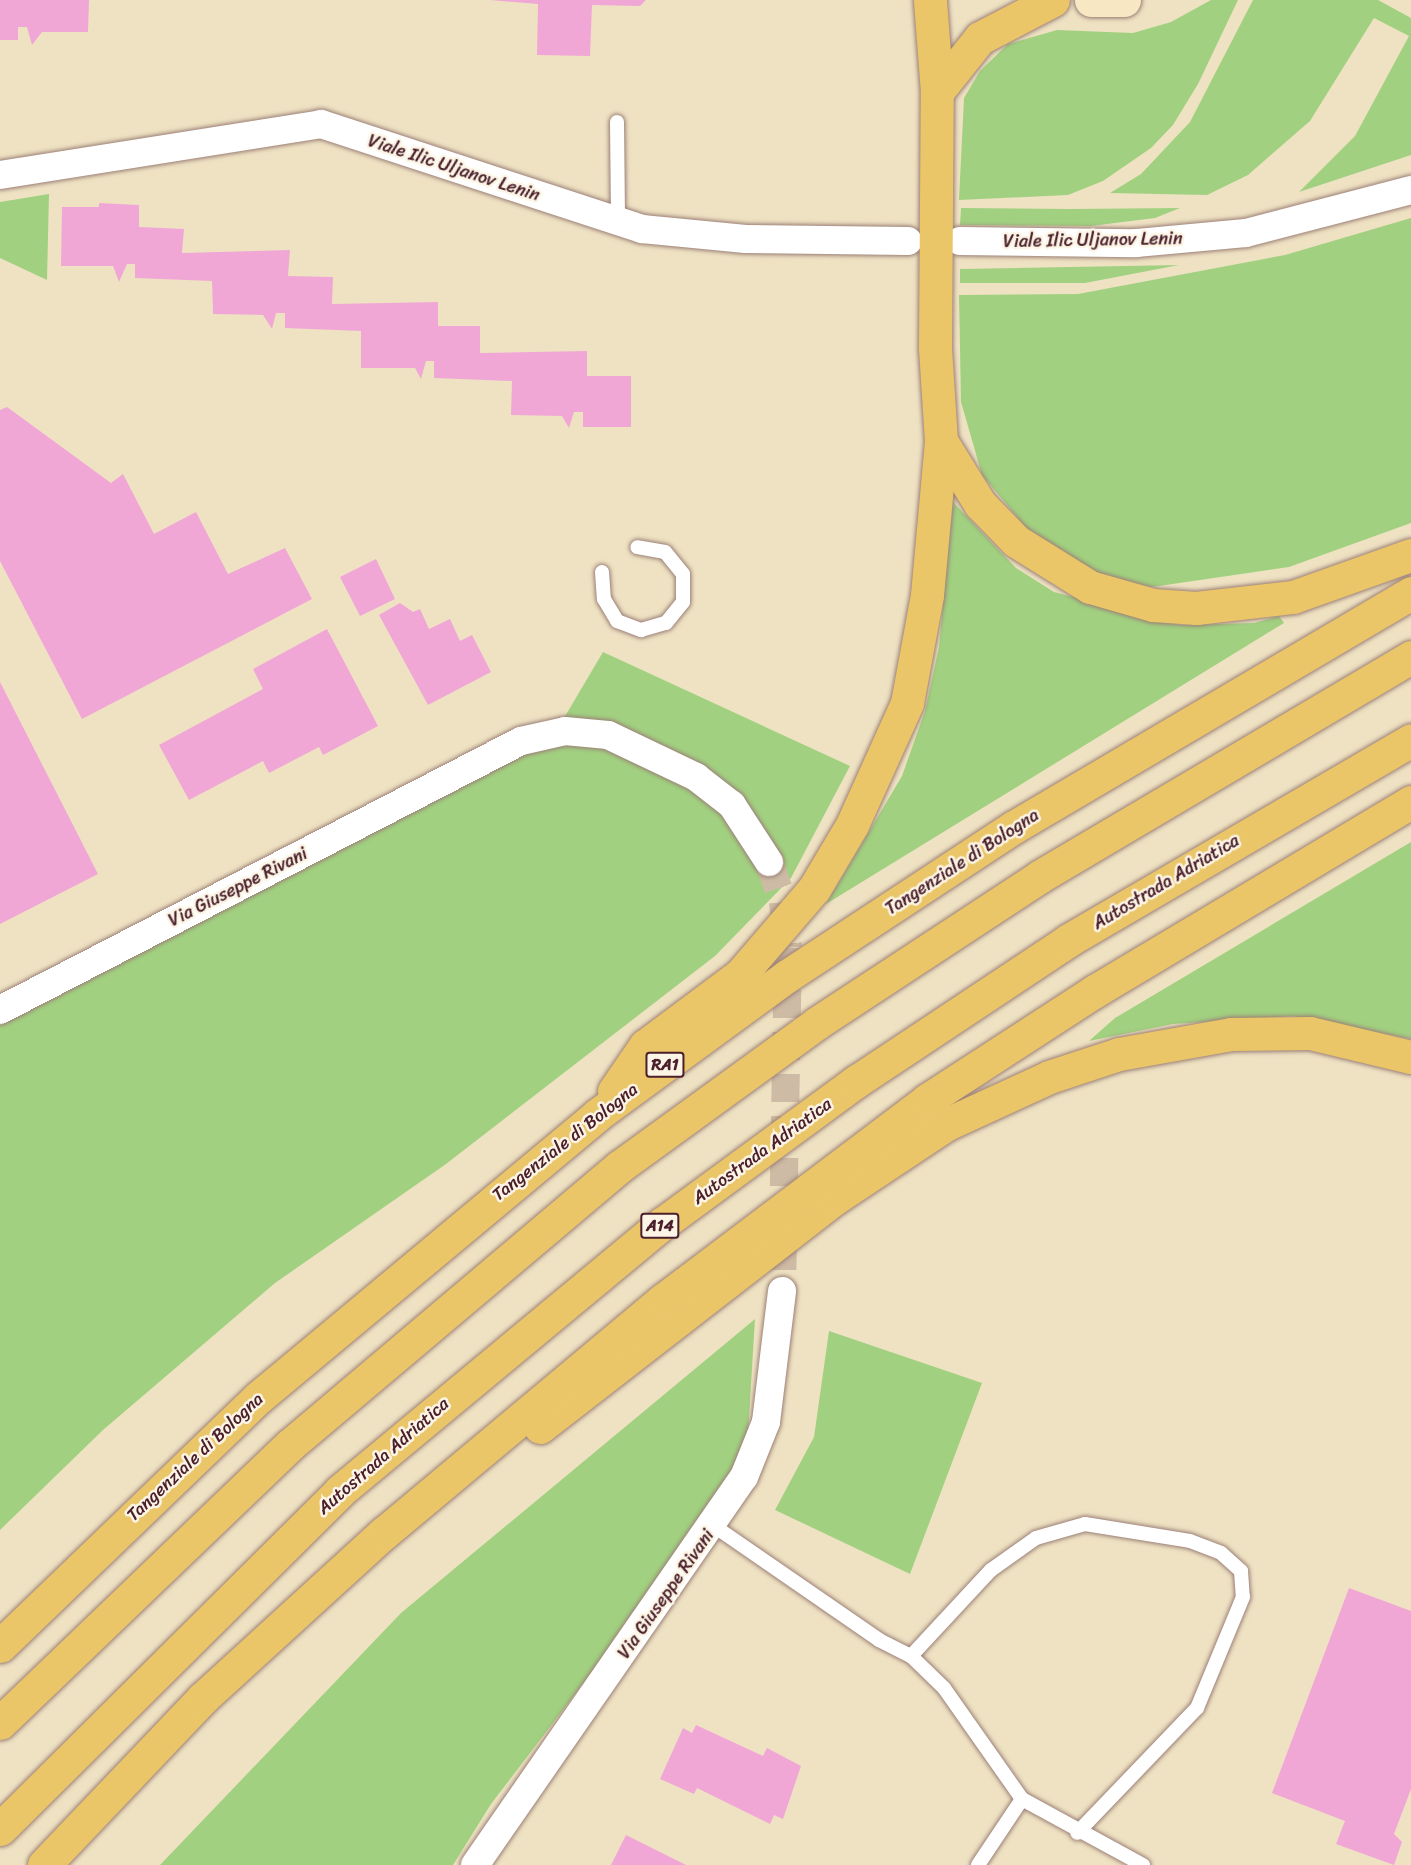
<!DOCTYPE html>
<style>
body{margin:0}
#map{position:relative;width:1411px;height:1865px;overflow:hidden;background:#efe2c3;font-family:Sriracha,sans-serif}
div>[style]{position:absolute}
.green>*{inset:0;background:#a1d180}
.building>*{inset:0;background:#f0a7d6}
.street-tunnel>*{height:28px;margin-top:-14px;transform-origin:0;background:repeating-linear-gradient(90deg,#cebba5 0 28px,transparent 0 42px)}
.roads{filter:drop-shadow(0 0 2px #9c8077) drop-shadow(0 0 2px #9c8077)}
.lane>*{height:14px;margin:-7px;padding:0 7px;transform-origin:7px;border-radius:7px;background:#fff}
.street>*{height:28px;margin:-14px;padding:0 14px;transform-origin:14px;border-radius:14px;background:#fff}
.secondary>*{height:33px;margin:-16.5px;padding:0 16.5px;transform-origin:16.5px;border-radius:16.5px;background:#f7e8c3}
.highway>*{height:33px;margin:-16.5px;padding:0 16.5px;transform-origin:16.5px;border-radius:16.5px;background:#ebc669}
span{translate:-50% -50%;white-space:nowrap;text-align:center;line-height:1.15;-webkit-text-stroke:5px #fcf5e5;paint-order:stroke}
.shield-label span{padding:2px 4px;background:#fcf5e5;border:2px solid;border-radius:4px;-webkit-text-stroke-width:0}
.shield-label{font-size:16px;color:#4a1f2b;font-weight:700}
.street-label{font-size:18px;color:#4a1f2b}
</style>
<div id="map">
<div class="green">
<i style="clip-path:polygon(1211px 0,1238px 0,1198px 84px,1173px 125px,1151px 148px,1103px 181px,1068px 195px,959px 200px,964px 98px,980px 71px,1008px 44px,1057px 30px,1133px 33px,1171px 22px)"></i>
<i style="clip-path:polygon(1253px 0,1378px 0,1411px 18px,1411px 155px,1299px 192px,1355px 136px,1409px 36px,1374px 18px,1310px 121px,1248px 175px,1207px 195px,1110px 193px,1141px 174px,1190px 122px)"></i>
<i style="clip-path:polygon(49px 194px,47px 280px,0 258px,0 202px)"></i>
<i style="clip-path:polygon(961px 208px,1070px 209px,1180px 208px,1155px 218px,1091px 226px,960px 225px)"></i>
<i style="clip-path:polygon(1411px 218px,1411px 523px,1289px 567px,1152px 587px,1106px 578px,1033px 536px,982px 475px,961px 402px,959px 295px,1078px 294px,1285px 255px)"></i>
<i style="clip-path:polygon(1179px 265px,1085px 283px,960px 283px,960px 269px)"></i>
<i style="clip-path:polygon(953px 502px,1016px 568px,1054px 592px,1180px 625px,1254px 623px,1279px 616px,1284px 623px,826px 904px,902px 776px,925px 711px,939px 647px)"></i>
<i style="clip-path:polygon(603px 652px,850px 766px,791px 878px,715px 956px,446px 1164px,275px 1283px,103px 1430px,0 1530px,0 1023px,551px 740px)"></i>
<i style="clip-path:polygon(1411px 842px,1411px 1039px,1293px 1016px,1173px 1024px,1089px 1041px,1115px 1018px)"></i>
<i style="clip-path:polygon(755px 1319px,748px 1434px,722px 1492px,686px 1549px,491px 1804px,453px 1865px,160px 1865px,401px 1613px)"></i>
<i style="clip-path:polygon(829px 1331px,982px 1383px,910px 1574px,775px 1510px,814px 1437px)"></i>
</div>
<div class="building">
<i style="clip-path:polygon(0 0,89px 0,88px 32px,42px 32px,32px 45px,27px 27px,18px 27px,18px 40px,0 40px)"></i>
<i style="clip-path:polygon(490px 0,646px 0,640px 6px,592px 5px,590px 56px,537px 55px,538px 4px)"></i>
<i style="clip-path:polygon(99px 203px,139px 205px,139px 227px,184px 229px,182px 253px,290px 250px,288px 276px,333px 277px,332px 304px,438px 302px,438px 326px,480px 326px,480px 353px,587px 351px,587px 376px,631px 376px,631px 427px,583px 427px,583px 412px,574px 412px,569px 428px,562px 416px,511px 415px,512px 381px,434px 378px,434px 361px,426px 361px,421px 379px,415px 368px,361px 368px,361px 331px,285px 328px,285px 313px,276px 313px,272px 329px,263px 315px,213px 314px,212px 281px,135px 278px,135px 264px,127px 264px,119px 282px,113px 266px,61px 266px,62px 207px,99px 207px)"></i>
<i style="clip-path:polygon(7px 407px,111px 483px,123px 474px,154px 534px,196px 512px,228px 574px,285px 548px,312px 599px,82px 719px,0 561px,0 410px)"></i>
<i style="clip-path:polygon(376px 559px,395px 599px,360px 616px,340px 577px)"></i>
<i style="clip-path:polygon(400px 603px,413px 612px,420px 609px,429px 629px,450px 619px,460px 641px,472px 635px,491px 672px,428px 705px,379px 615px)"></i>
<i style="clip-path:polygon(327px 629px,378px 726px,323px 755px,319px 747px,269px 773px,263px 761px,189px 800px,159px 745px,263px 689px,253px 669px)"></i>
<i style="clip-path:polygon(0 682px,98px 874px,0 924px)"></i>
<i style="clip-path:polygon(1349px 1588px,1411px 1611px,1411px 1789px,1394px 1834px,1402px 1842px,1394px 1865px,1336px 1844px,1345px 1821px,1272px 1793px)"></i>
<i style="clip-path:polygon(696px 1725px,763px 1756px,767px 1748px,801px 1766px,783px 1819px,774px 1815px,770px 1824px,697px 1788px,694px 1794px,660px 1779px,683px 1728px,692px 1733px)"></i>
<i style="clip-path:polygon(626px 1835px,686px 1865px,611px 1865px)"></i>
</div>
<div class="street-tunnel">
<i style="left:769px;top:862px;width:42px;rotate:70.7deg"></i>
<i style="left:783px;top:902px;width:46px;rotate:83.8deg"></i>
<i style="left:788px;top:948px;width:343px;rotate:91deg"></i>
</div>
<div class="roads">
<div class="lane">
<i style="left:617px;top:122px;width:101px;rotate:89.4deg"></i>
<i style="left:602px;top:572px;width:27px;rotate:86deg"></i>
<i style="left:604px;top:599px;width:26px;rotate:59deg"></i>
<i style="left:617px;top:621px;width:26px;rotate:21deg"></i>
<i style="left:641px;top:630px;width:26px;rotate:-16deg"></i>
<i style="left:666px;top:623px;width:27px;rotate:-51deg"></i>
<i style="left:683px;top:602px;width:28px;rotate:-90deg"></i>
<i style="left:683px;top:574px;width:28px;rotate:-129deg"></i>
<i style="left:665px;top:552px;width:28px;rotate:-170deg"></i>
<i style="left:714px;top:1526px;width:201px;rotate:34.6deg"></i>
<i style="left:879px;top:1640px;width:36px;rotate:27deg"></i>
<i style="left:911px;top:1656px;width:46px;rotate:44.1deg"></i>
<i style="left:944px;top:1688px;width:136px;rotate:54.9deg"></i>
<i style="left:1022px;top:1799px;width:138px;rotate:28.6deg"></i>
<i style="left:911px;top:1656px;width:117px;rotate:-47.1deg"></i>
<i style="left:991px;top:1570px;width:55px;rotate:-35.4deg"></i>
<i style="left:1036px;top:1538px;width:51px;rotate:-15.9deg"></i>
<i style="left:1085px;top:1524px;width:106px;rotate:9.2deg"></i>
<i style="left:1190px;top:1541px;width:33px;rotate:21deg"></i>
<i style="left:1221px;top:1553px;width:27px;rotate:42deg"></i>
<i style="left:1241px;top:1571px;width:26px;rotate:86deg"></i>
<i style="left:1243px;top:1597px;width:120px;rotate:112.5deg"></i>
<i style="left:1197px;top:1708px;width:173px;rotate:133.8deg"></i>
<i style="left:978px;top:1865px;width:79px;rotate:-56.3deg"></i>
</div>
<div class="street">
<i style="left:0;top:175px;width:325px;rotate:-9deg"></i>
<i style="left:321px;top:124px;width:338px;rotate:18.1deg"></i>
<i style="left:642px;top:229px;width:104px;rotate:5.5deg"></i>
<i style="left:746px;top:239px;width:162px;rotate:0.7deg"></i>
<i style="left:960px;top:241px;width:176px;rotate:0.7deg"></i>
<i style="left:1136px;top:243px;width:110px;rotate:-5.2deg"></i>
<i style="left:1246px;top:233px;width:171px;rotate:-14.6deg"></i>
<i style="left:0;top:1010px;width:586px;rotate:-27.31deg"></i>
<i style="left:521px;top:741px;width:45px;rotate:-12.8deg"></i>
<i style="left:565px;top:731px;width:43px;rotate:5.3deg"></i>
<i style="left:608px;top:735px;width:98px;rotate:25.5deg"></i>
<i style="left:696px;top:777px;width:46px;rotate:37.9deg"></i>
<i style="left:732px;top:805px;width:68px;rotate:57deg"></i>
<i style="left:475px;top:1865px;width:472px;rotate:-55.3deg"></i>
<i style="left:744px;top:1477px;width:59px;rotate:-68.2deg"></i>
<i style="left:766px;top:1422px;width:132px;rotate:-83deg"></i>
</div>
<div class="secondary">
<i style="left:1091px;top:0;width:33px"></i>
</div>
<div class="highway">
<i style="left:937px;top:92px;width:69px;rotate:-51.5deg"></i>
<i style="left:980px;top:38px;width:82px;rotate:-27.5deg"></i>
<i style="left:941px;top:441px;width:74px;rotate:58.2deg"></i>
<i style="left:980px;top:504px;width:52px;rotate:45.8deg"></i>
<i style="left:1016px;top:541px;width:87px;rotate:31.9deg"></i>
<i style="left:1090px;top:587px;width:66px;rotate:15.9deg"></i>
<i style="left:1153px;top:605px;width:43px;rotate:4deg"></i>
<i style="left:1196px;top:608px;width:98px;rotate:-6.5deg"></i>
<i style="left:1293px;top:597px;width:125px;rotate:-19.6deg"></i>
<i style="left:614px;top:1091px;width:55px;rotate:-55.4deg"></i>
<i style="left:645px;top:1046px;width:119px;rotate:-36.8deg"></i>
<i style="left:740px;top:975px;width:113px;rotate:-49.3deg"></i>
<i style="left:814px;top:889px;width:74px;rotate:-59.3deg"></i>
<i style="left:852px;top:825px;width:134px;rotate:-65.7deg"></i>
<i style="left:907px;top:703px;width:110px;rotate:-79.5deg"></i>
<i style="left:927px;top:595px;width:155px;rotate:-84.8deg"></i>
<i style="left:941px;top:441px;width:93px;rotate:-93.7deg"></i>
<i style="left:935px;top:348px;width:256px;rotate:-89.6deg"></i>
<i style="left:937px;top:92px;width:92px;rotate:-94.4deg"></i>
<i style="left:540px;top:1427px;width:376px;rotate:-37.8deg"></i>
<i style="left:837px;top:1197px;width:132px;rotate:-33.6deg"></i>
<i style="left:947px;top:1124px;width:112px;rotate:-24.7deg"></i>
<i style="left:1049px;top:1077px;width:74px;rotate:-18.2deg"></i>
<i style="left:1119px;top:1054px;width:114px;rotate:-10.1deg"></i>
<i style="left:1231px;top:1034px;width:79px;rotate:-0.7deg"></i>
<i style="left:1310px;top:1033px;width:104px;rotate:13.4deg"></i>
<i style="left:0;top:1646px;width:359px;rotate:-43.9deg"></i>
<i style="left:259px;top:1397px;width:440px;rotate:-39.8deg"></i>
<i style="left:597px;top:1115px;width:235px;rotate:-36.2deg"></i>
<i style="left:787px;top:976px;width:272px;rotate:-33.3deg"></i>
<i style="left:1014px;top:827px;width:461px;rotate:-30.5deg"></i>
<i style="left:0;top:1723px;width:402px;rotate:-43.8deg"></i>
<i style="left:290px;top:1445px;width:431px;rotate:-40.2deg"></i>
<i style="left:619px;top:1167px;width:245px;rotate:-36deg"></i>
<i style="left:817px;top:1023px;width:266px;rotate:-33.3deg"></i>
<i style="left:1039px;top:877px;width:432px;rotate:-30.6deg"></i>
<i style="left:0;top:1829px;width:479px;rotate:-44.8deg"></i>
<i style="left:340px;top:1491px;width:418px;rotate:-39.7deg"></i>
<i style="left:662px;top:1224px;width:242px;rotate:-36.3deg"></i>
<i style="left:857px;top:1081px;width:255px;rotate:-33.6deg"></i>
<i style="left:1069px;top:940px;width:396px;rotate:-30.3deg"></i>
<i style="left:44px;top:1865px;width:231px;rotate:-46.4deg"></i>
<i style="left:203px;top:1698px;width:245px;rotate:-42.4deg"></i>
<i style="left:384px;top:1533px;width:363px;rotate:-39.9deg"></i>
<i style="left:663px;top:1300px;width:331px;rotate:-37.1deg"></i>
<i style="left:927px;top:1100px;width:200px;rotate:-33deg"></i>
<i style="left:1095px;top:991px;width:368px;rotate:-30.9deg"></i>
</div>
</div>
<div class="shield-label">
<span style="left:665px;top:1065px">RA1</span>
<span style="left:660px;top:1226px">A14</span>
</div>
<div class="street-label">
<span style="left:454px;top:168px;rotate:18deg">Viale Ilic Uljanov Lenin</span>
<span style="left:1093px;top:240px;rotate:-1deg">Viale Ilic Uljanov Lenin</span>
<span style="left:962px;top:862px;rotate:-33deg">Tangenziale di Bologna</span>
<span style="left:1166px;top:882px;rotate:-31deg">Autostrada Adriatica</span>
<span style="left:238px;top:887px;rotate:-27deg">Via Giuseppe Rivani</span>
<span style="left:565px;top:1142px;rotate:-38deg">Tangenziale di Bologna</span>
<span style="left:762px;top:1151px;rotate:-36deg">Autostrada Adriatica</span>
<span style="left:383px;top:1456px;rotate:-41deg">Autostrada Adriatica</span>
<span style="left:195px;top:1457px;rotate:-43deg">Tangenziale di Bologna</span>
<span style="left:666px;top:1594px;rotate:-55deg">Via Giuseppe Rivani</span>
</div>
</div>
